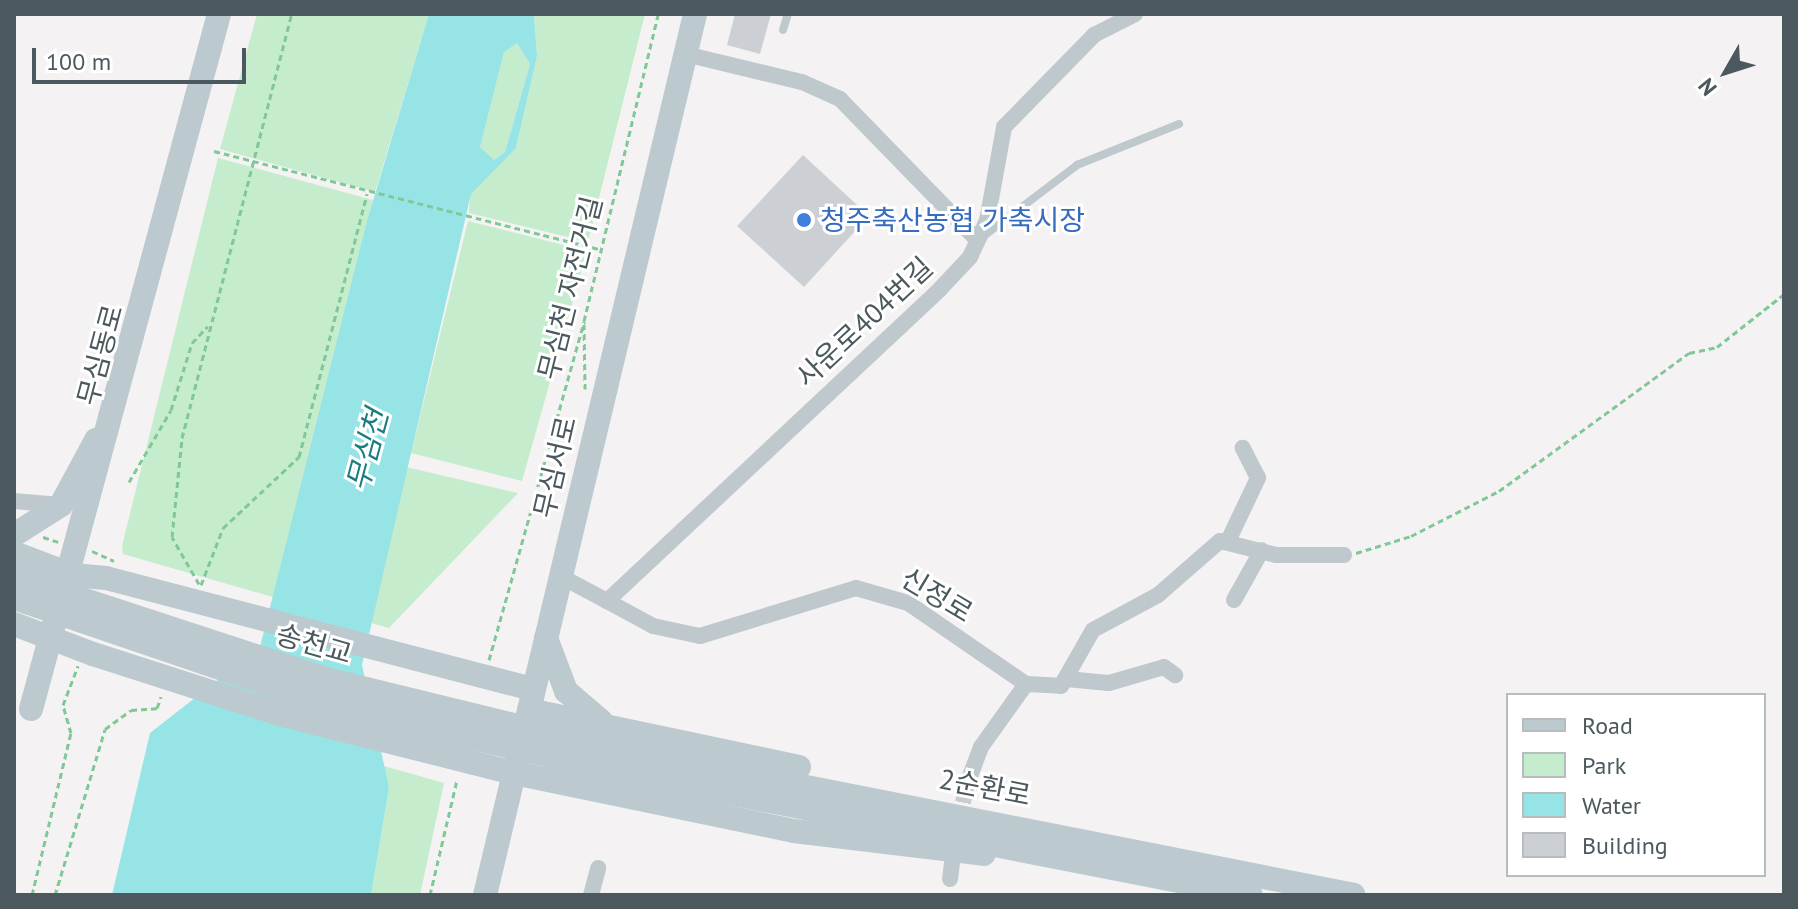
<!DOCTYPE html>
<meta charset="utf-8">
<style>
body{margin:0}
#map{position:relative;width:1798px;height:909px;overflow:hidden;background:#f4f2f2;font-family:"PT Sans","Noto Sans KR",sans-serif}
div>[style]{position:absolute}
.green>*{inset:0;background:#c5eccd}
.water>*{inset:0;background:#96e4e5}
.building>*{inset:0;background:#ccd0d4}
.street-tunnel>*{height:16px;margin-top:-8px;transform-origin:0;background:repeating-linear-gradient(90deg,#cacccd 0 16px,transparent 0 24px)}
.path>*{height:3px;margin-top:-1.5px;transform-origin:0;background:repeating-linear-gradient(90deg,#80c896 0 6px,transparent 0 10px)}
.lane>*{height:8px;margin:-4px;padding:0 4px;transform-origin:4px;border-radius:4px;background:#bfc9cd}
.street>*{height:16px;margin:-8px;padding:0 8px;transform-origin:8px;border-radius:8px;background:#bfc9cd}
.secondary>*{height:24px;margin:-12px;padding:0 12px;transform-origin:12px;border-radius:12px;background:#bcc9ce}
.secondary-bridge>*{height:24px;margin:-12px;padding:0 12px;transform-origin:12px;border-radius:12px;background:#bcc9ce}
.dots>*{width:22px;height:22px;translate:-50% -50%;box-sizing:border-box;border:4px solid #fff;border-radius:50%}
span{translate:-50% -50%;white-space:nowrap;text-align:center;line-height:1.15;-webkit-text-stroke:6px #fff;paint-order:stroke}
.shop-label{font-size:28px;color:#366cbe}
.left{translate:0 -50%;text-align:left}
.street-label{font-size:28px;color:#4b595e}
.water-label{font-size:30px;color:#177d7e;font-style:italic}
.frame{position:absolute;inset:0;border:16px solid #4b595e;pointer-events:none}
.legend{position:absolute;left:1506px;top:693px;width:260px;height:184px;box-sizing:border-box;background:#fff;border:2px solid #b7bdbf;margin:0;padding:10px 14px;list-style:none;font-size:24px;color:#4b595e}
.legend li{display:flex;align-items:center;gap:16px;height:40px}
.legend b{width:40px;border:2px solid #b7bdbf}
.north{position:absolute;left:1686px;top:32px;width:80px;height:80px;-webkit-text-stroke:6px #fff;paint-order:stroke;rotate:231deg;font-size:22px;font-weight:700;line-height:32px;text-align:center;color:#4b595e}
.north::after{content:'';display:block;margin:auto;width:28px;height:36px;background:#4b595e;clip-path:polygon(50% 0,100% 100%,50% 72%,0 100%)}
.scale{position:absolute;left:32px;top:48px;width:214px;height:36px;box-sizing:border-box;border:4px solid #4b595e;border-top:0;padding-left:10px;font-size:24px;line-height:28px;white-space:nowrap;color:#4b595e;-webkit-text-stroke:6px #fff;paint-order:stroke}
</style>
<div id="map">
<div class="green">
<i style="clip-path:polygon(257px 14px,429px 14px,375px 192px,220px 149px)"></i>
<i style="clip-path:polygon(534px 14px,645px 14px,588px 242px,469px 213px,470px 194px,516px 148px,537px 56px)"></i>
<i style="clip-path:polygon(517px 43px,530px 64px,505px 152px,494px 160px,480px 147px,504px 51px)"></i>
<i style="clip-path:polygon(218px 158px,373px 200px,273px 597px,123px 554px,122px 546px)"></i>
<i style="clip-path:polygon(468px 221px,587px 251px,522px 481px,411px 453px)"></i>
<i style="clip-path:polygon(406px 467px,518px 493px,389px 628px,371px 623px)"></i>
<i style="clip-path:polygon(384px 766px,444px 783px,420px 895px,371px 895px,389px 787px)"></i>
</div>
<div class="water">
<i style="clip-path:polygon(evenodd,429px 14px,534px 14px,537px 56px,516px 148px,471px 194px,362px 665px,389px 787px,371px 895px,112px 895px,150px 733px,260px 647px,367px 221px,429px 14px,517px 43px,530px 64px,505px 152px,494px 160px,480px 147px,504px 52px,517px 43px)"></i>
</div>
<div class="building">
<i style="clip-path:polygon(735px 14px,771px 14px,760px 54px,727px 45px)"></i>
<i style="clip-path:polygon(803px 155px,869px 216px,804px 287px,737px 226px)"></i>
</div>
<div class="street-tunnel">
<i style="left:958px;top:826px;width:40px;rotate:-78deg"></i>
</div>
<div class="path">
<i style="left:214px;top:151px;width:399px;rotate:14.3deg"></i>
<i style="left:584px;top:324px;width:65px;rotate:89.1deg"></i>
<i style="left:129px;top:482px;width:83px;rotate:-59.7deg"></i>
<i style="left:171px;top:410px;width:70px;rotate:-72.6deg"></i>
<i style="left:192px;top:343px;width:23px;rotate:-47deg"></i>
<i style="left:43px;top:537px;width:16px;rotate:18deg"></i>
<i style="left:92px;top:551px;width:24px;rotate:24deg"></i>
<i style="left:1356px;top:553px;width:58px;rotate:-17.2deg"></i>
<i style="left:1411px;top:536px;width:99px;rotate:-27.1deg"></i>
<i style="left:1499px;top:491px;width:235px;rotate:-36deg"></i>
<i style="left:1689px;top:353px;width:29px;rotate:-12deg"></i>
<i style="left:1717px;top:347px;width:85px;rotate:-38.3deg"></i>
<i style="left:199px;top:584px;width:54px;rotate:-119.9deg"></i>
<i style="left:172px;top:537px;width:100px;rotate:-84.2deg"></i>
<i style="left:182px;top:438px;width:438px;rotate:-75.5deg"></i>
<i style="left:201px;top:585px;width:61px;rotate:-68.9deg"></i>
<i style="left:223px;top:528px;width:104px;rotate:-43.1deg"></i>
<i style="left:299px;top:457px;width:272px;rotate:-75.5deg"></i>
<i style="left:489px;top:660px;width:352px;rotate:-74.3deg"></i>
<i style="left:584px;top:321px;width:316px;rotate:-76.4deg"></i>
<i style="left:32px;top:895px;width:167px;rotate:-76.5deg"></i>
<i style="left:71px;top:733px;width:29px;rotate:-106deg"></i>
<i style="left:63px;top:705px;width:42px;rotate:-69deg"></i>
<i style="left:55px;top:895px;width:173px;rotate:-73.2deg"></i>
<i style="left:105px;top:729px;width:32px;rotate:-36deg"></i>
<i style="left:131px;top:710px;width:26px;rotate:-4deg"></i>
<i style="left:157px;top:708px;width:12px;rotate:-70deg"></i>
<i style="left:430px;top:895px;width:118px;rotate:-76.8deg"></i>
</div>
<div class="lane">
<i style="left:783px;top:30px;width:17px;rotate:-73deg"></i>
<i style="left:981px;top:238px;width:121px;rotate:-37.2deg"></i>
<i style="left:1077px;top:165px;width:110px;rotate:-21.9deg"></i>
</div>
<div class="street">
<i style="left:685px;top:54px;width:120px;rotate:13.5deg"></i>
<i style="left:802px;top:82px;width:42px;rotate:24.1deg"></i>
<i style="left:840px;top:99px;width:197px;rotate:45.8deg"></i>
<i style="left:14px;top:501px;width:47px;rotate:4.9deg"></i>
<i style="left:1229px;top:539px;width:68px;rotate:-64.6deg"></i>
<i style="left:1258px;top:478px;width:34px;rotate:-117deg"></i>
<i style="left:560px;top:576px;width:53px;rotate:28deg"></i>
<i style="left:607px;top:601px;width:456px;rotate:-43.1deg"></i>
<i style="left:940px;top:289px;width:44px;rotate:-46.8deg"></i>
<i style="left:970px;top:257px;width:40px;rotate:-65deg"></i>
<i style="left:987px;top:221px;width:96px;rotate:-79.7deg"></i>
<i style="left:1004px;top:127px;width:129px;rotate:-45.6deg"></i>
<i style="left:1094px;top:35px;width:46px;rotate:-27.1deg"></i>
<i style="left:1234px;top:600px;width:57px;rotate:-60.8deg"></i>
<i style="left:607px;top:601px;width:52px;rotate:28.5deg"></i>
<i style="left:653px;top:626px;width:48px;rotate:12deg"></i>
<i style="left:700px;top:636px;width:163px;rotate:-17.1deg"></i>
<i style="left:856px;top:588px;width:54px;rotate:16.1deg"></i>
<i style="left:908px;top:603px;width:143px;rotate:34.5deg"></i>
<i style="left:1026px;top:684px;width:77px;rotate:125.5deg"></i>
<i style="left:981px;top:747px;width:43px;rotate:110.6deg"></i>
<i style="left:1066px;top:679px;width:43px;rotate:5.3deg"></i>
<i style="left:1109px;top:683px;width:57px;rotate:-16.2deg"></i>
<i style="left:1164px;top:667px;width:14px;rotate:36deg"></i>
<i style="left:1026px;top:684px;width:35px;rotate:3deg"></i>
<i style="left:1061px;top:686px;width:64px;rotate:-60.3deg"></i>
<i style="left:1093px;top:630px;width:74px;rotate:-28.3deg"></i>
<i style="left:1158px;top:595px;width:82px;rotate:-41.1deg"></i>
<i style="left:1220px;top:541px;width:58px;rotate:14deg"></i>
<i style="left:1276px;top:555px;width:68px"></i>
<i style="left:950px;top:879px;width:16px;rotate:-83deg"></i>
<i style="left:591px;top:895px;width:28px;rotate:-75deg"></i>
</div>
<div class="secondary">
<i style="left:14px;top:535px;width:56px;rotate:-32.6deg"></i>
<i style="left:61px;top:505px;width:74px;rotate:-61.7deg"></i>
<i style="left:14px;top:553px;width:62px;rotate:20.8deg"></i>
<i style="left:72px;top:575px;width:34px;rotate:5deg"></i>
<i style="left:14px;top:624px;width:85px;rotate:20.8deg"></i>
<i style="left:546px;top:638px;width:57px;rotate:69.3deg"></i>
<i style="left:566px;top:691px;width:46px;rotate:40.6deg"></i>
<i style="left:31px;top:709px;width:720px;rotate:-74.86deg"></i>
<i style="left:529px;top:710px;width:276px;rotate:11.9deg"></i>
<i style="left:604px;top:747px;width:764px;rotate:11.16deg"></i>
<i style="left:600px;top:768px;width:663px;rotate:11.04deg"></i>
<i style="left:514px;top:773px;width:286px;rotate:11.7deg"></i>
<i style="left:794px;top:831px;width:191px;rotate:6.9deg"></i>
<i style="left:485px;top:895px;width:906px;rotate:-76.59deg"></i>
</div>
<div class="secondary-bridge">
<i style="left:14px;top:577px;width:331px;rotate:18.1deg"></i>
<i style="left:329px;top:680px;width:283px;rotate:13.7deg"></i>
<i style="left:106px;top:578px;width:441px;rotate:14.6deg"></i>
<i style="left:14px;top:598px;width:326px;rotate:18.8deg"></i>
<i style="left:323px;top:703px;width:285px;rotate:13.2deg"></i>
<i style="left:93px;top:654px;width:196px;rotate:17.8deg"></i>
<i style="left:280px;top:714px;width:241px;rotate:14.2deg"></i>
</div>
<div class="dots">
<i style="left:804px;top:220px;background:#3f7fe0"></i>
</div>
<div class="shop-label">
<span class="left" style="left:820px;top:220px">청주축산농협 가축시장</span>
</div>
<div class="street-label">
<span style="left:570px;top:288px;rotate:-76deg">무심천 자전거길</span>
<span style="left:864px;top:322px;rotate:-43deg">사운로404번길</span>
<span style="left:100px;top:355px;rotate:-75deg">무심동로</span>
<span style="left:555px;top:467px;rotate:-77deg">무심서로</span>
<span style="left:937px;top:595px;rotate:31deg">신정로</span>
<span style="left:314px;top:644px;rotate:16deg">송천교</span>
<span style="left:985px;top:787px;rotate:11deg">2순환로</span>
</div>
<div class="water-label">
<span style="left:367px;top:450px;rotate:-75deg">무심천</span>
</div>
<div class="frame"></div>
<ul class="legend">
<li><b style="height:10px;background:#bcc9ce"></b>Road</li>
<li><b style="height:22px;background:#c5eccd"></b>Park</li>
<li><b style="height:22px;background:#96e4e5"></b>Water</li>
<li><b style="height:22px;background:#ccd0d4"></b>Building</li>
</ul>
<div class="north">N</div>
<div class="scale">100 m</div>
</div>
